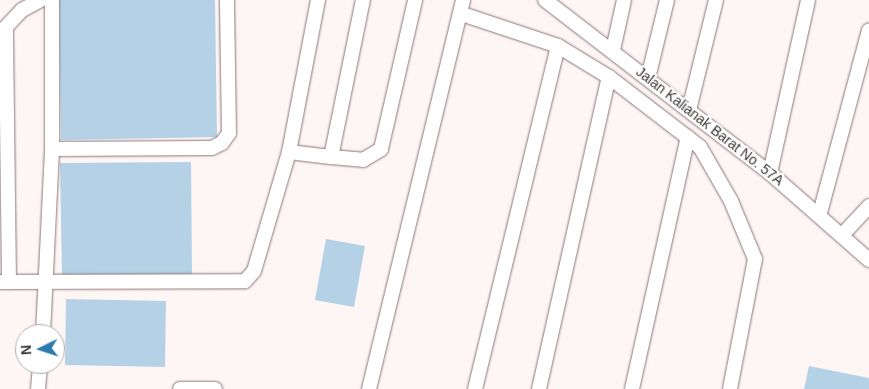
<!DOCTYPE html>
<style>
body{margin:0}
#map{position:relative;width:869px;height:389px;overflow:hidden;background:#fef5f5;font-family:Arial,sans-serif}
div>[style]{position:absolute}
.building>*{inset:0;background:#b5d1e6}
.roads{filter:drop-shadow(0 0 1px #8a7779) drop-shadow(0 0 1px #8a7779)}
.minor>*{height:14px;margin:-7px;padding:0 7px;transform-origin:7px;border-radius:7px;background:#fff}
span{translate:-50% -50%;white-space:nowrap;text-align:center;line-height:1.15;-webkit-text-stroke:4px #fff;paint-order:stroke}
.street-label{font-size:14px;color:#3e3637}
.north{position:absolute;left:15px;top:324px;width:50px;height:50px;box-sizing:border-box;background:#fff;border:1px solid #b2afaf;border-radius:50%;rotate:266deg;font-size:14px;font-weight:700;line-height:20px;text-align:center;color:#3e3637}
.north::after{content:'';display:block;margin:auto;width:18px;height:22px;background:#2e7bae;clip-path:polygon(50% 0,100% 100%,50% 72%,0 100%)}
</style>
<div id="map">
<div class="building">
<i style="clip-path:polygon(59px 0,215px 0,217px 137px,61px 140px)"></i>
<i style="clip-path:polygon(191px 162px,192px 274px,62px 275px,60px 163px)"></i>
<i style="clip-path:polygon(326px 239px,365px 246px,354px 307px,315px 300px)"></i>
<i style="clip-path:polygon(66px 299px,166px 301px,165px 367px,65px 365px)"></i>
<i style="clip-path:polygon(809px 366px,869px 378px,869px 389px,804px 389px)"></i>
</div>
<div class="roads">
<div class="minor">
<i style="left:545px;top:0;width:284px;rotate:37.6deg"></i>
<i style="left:770px;top:173px;width:132px;rotate:41.3deg"></i>
<i style="left:462px;top:14px;width:101px;rotate:18.4deg"></i>
<i style="left:558px;top:46px;width:60px;rotate:31.3deg"></i>
<i style="left:609px;top:77px;width:115px;rotate:37.6deg"></i>
<i style="left:700px;top:147px;width:62px;rotate:60.1deg"></i>
<i style="left:731px;top:201px;width:63px;rotate:67.5deg"></i>
<i style="left:755px;top:259px;width:132px;rotate:100.9deg"></i>
<i style="left:613px;top:50px;width:51px;rotate:-77.6deg"></i>
<i style="left:648px;top:78px;width:80px;rotate:-76.3deg"></i>
<i style="left:689px;top:110px;width:113px;rotate:-76.2deg"></i>
<i style="left:52px;top:149px;width:160px;rotate:-0.4deg"></i>
<i style="left:212px;top:148px;width:11px;rotate:-27deg"></i>
<i style="left:222px;top:143px;width:12px;rotate:-55deg"></i>
<i style="left:229px;top:133px;width:133px;rotate:-90.9deg"></i>
<i style="left:289px;top:152px;width:42px;rotate:6.8deg"></i>
<i style="left:331px;top:157px;width:160px;rotate:-78.5deg"></i>
<i style="left:331px;top:157px;width:32px;rotate:5deg"></i>
<i style="left:363px;top:160px;width:21px;rotate:-31deg"></i>
<i style="left:381px;top:149px;width:153px;rotate:-77.1deg"></i>
<i style="left:770px;top:173px;width:177px;rotate:-77.6deg"></i>
<i style="left:820px;top:213px;width:189px;rotate:-75deg"></i>
<i style="left:844px;top:233px;width:37px;rotate:-47deg"></i>
<i style="left:0;top:282px;width:245px;rotate:-0.2deg"></i>
<i style="left:245px;top:281px;width:13px;rotate:-48deg"></i>
<i style="left:254px;top:271px;width:124px;rotate:-73.6deg"></i>
<i style="left:289px;top:152px;width:155px;rotate:-79.2deg"></i>
<i style="left:9px;top:282px;width:255px;rotate:-90.7deg"></i>
<i style="left:6px;top:27px;width:23px;rotate:-47deg"></i>
<i style="left:22px;top:10px;width:21px;rotate:-28deg"></i>
<i style="left:43px;top:334px;width:185px;rotate:-87.2deg"></i>
<i style="left:52px;top:149px;width:149px;rotate:-90deg"></i>
<i style="left:38px;top:389px;width:25px;rotate:-85deg"></i>
<i style="left:180px;top:389px;width:35px"></i>
<i style="left:369px;top:389px;width:400px;rotate:-76.4deg"></i>
<i style="left:475px;top:389px;width:353px;rotate:-76.4deg"></i>
<i style="left:539px;top:389px;width:320px;rotate:-77.4deg"></i>
<i style="left:632px;top:389px;width:258px;rotate:-77.5deg"></i>
</div>
</div>
<div class="street-label">
<span style="left:710px;top:126px;rotate:38deg">Jalan Kalianak Barat No. 57A</span>
</div>
<div class="north">N</div>
</div>
